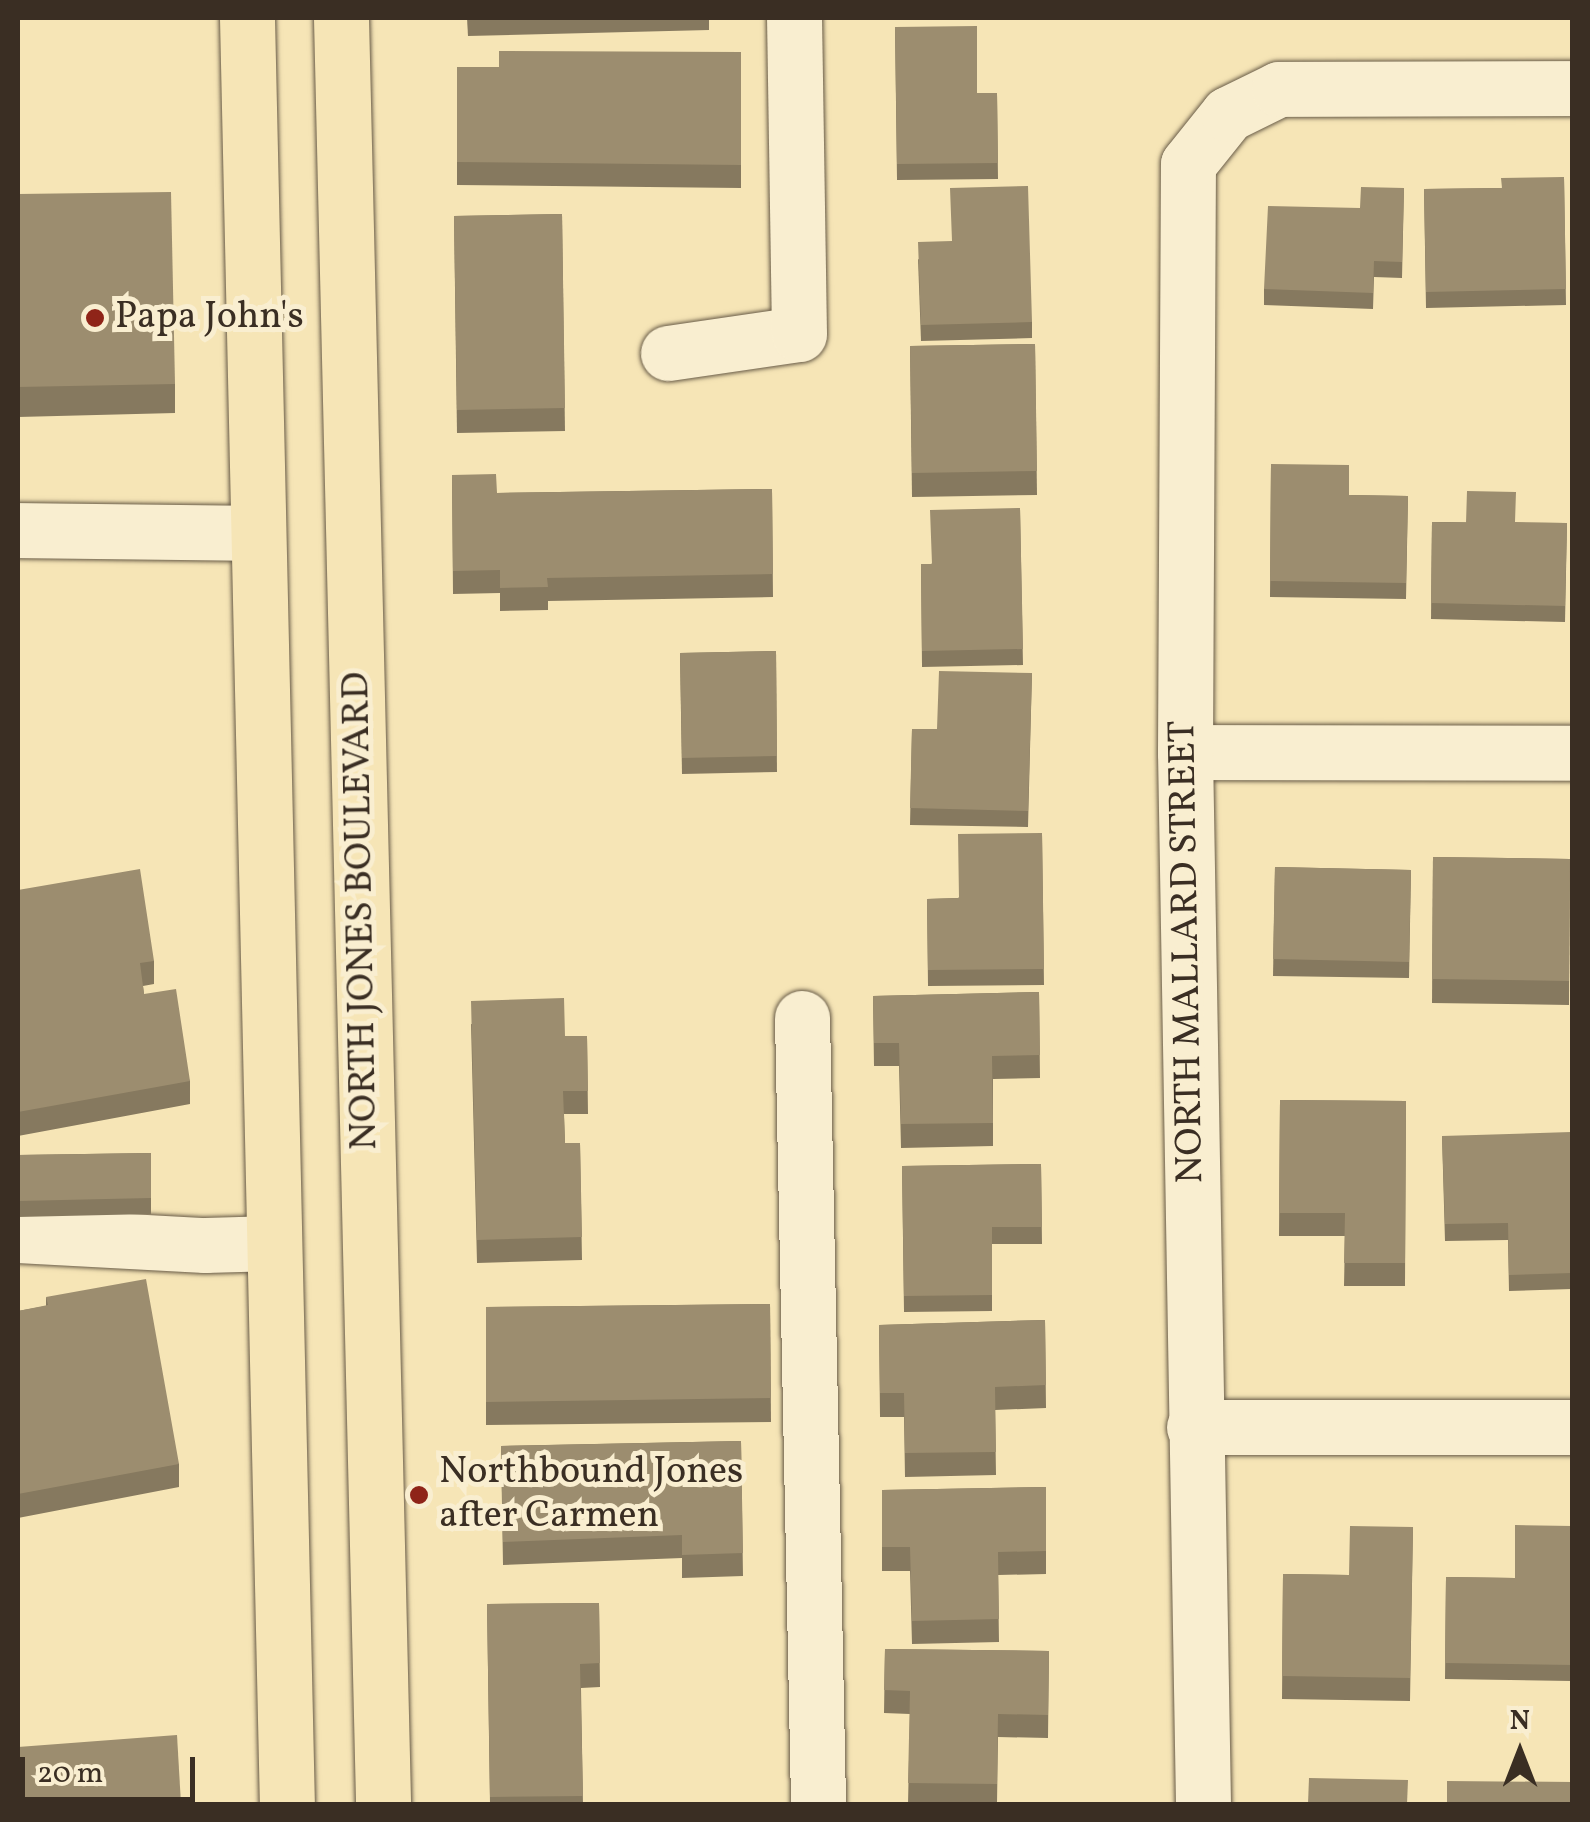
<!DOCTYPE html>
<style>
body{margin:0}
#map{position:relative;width:1590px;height:1822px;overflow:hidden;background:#f6e5b6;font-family:Vollkorn,serif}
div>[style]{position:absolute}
.roads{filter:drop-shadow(0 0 2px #695c48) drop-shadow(0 0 2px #695c48)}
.minor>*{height:55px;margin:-27.5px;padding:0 27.5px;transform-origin:27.5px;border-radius:27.5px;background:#f9eed0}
.major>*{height:55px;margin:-27.5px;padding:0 27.5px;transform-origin:27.5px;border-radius:27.5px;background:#f6e5b6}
.wall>*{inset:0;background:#86795f}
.building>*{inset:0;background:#9c8d6f}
.dots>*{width:28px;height:28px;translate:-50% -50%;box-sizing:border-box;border:5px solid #f9eed0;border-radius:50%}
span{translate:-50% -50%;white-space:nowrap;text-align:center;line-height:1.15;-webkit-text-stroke:10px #f9eed0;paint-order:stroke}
.poi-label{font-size:38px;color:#3a2e23}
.left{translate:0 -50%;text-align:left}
.street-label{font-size:38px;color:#3a2e23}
.frame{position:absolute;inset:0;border:20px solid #3a2e23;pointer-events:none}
.north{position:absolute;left:1470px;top:1702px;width:100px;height:100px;-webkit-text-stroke:8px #f9eed0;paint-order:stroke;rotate:0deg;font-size:28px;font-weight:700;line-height:40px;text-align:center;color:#3a2e23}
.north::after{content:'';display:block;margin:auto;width:35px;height:45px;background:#3a2e23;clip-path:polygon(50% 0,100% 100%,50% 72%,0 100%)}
.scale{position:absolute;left:20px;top:1757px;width:175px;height:45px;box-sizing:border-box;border:5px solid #3a2e23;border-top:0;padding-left:12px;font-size:30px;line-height:35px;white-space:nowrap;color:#3a2e23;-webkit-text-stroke:8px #f9eed0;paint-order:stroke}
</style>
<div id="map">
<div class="roads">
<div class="minor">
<i style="left:668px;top:353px;width:132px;rotate:-8.3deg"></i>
<i style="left:799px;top:334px;width:316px;rotate:-90.9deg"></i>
<i style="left:18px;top:530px;width:240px;rotate:0.7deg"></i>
<i style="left:1185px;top:752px;width:387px;rotate:0.1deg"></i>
<i style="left:802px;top:1018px;width:786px;rotate:88.83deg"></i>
<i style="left:18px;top:1235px;width:187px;rotate:3.1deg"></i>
<i style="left:205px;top:1245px;width:69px;rotate:-1.7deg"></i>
<i style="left:1194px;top:1427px;width:378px"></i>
<i style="left:1203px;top:1804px;width:1052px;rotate:-90.98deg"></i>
<i style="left:1185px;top:752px;width:588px;rotate:-89.71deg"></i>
<i style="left:1188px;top:164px;width:64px;rotate:-51.3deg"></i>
<i style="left:1228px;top:114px;width:57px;rotate:-26.1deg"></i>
<i style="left:1279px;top:89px;width:293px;rotate:-0.2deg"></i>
</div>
<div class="major">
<i style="left:247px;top:18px;width:1786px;rotate:88.72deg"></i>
<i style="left:341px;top:18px;width:1786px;rotate:88.65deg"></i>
</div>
</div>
<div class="wall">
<i style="clip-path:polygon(467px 18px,709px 18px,709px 30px,468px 36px)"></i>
<i style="clip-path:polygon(895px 27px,977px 93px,997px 93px,998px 179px,897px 180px)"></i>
<i style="clip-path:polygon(741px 52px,741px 188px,457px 185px,457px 67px,499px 67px)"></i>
<i style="clip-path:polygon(1564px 177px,1566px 305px,1426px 308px,1424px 189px,1501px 188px)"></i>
<i style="clip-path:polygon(1404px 188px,1402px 278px,1374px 277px,1373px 309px,1264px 305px,1264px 289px,1360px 208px)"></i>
<i style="clip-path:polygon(18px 194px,175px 384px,175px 413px,18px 417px)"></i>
<i style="clip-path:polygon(562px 214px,565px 431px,457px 433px,454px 216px)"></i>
<i style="clip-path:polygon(918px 259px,1032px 322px,1032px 338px,921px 341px)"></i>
<i style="clip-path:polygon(1035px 344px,1037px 495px,912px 497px,910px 346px)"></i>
<i style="clip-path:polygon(1271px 464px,1349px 495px,1408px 496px,1406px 599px,1270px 597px)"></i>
<i style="clip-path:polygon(452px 475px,497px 493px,772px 489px,773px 597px,548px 601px,548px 610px,500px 611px,500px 593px,453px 594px)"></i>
<i style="clip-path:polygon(1020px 508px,1023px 665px,922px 667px,921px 564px,931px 564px)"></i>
<i style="clip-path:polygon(1432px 522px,1567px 523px,1565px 622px,1431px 619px)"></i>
<i style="clip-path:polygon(776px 651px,777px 772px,682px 774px,680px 653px)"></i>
<i style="clip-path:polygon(1032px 673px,1028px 827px,910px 825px,912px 729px,937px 729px)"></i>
<i style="clip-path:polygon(1042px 833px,1044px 985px,928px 986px,927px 899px,958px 898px)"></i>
<i style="clip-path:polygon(1433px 857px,1570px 859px,1569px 1005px,1432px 1003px)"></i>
<i style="clip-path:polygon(1275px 867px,1411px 870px,1409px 978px,1273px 976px)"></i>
<i style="clip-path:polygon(18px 890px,154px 961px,154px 984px,143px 986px,144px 994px,190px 1081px,190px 1104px,18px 1136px)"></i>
<i style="clip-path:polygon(1039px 992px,1040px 1078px,993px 1079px,993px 1146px,901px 1148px,899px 1066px,874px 1066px,873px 996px)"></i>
<i style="clip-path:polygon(471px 1024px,565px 1036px,587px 1036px,588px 1114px,564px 1114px,565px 1143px,580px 1143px,582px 1260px,477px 1263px)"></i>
<i style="clip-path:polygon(1280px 1100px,1406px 1101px,1405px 1286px,1344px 1286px,1345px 1236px,1279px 1236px)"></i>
<i style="clip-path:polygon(1442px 1136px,1572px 1195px,1572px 1289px,1509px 1291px,1508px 1240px,1445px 1241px)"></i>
<i style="clip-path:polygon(151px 1153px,151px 1214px,18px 1217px,18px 1155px)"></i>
<i style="clip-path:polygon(1041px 1164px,1042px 1244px,992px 1244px,992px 1311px,904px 1312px,902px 1166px)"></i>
<i style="clip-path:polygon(46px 1297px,179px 1464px,179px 1487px,18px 1518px,18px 1311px,46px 1306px)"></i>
<i style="clip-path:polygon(770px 1304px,771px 1422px,486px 1425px,486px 1307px)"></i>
<i style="clip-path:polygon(1045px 1320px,1046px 1408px,995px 1410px,996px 1475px,905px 1477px,904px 1417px,880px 1417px,879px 1325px)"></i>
<i style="clip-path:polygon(741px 1441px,743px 1576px,682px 1578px,682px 1558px,503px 1565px,501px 1446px)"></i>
<i style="clip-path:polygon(1046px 1487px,1046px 1574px,998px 1575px,999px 1642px,912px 1644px,910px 1571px,882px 1571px,882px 1490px)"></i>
<i style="clip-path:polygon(1572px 1526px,1572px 1681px,1445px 1679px,1446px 1577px,1515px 1578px)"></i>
<i style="clip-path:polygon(1413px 1527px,1410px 1701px,1282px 1699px,1283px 1574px,1349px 1575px)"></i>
<i style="clip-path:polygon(599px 1603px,600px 1687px,581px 1688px,583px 1804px,490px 1804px,487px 1604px)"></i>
<i style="clip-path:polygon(885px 1649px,1049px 1651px,1048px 1738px,998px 1737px,997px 1804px,908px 1804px,910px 1714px,884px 1713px)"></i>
</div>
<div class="building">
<i style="clip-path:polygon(977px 26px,977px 93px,997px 93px,998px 163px,897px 164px,895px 27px)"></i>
<i style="clip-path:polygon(499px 51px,741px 52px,741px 165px,457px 162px,457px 67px,499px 67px)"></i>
<i style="clip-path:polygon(1564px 177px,1566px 289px,1426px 292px,1424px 189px,1502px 188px,1501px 178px)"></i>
<i style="clip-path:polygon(1028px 186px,1032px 322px,921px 325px,918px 242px,952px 241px,950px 188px)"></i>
<i style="clip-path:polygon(1361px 187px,1404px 188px,1402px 262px,1374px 261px,1373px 293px,1264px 289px,1268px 206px,1360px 208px)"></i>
<i style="clip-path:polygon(171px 192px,175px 384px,18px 387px,18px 194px)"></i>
<i style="clip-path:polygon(562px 214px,565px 408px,457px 410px,454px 216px)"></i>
<i style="clip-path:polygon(1035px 344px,1037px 471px,912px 473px,910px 346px)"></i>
<i style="clip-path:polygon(1271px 464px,1349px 465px,1349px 495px,1408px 496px,1406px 583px,1270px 581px)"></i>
<i style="clip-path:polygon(496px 474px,497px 493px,772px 489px,773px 574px,547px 578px,548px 587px,500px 588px,500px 570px,453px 571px,452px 475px)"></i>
<i style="clip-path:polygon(1467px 491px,1516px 492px,1515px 522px,1567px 523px,1565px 606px,1431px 603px,1432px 522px,1466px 523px)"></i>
<i style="clip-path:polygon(1020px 508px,1023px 649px,922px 651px,921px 564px,932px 564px,930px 510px)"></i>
<i style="clip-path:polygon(776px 651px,777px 756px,682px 758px,680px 653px)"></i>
<i style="clip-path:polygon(939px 671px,1032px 673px,1028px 811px,910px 808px,912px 729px,937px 729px)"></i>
<i style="clip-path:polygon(1042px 833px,1044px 969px,928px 970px,927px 899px,959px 898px,958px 834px)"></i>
<i style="clip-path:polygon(1433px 857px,1570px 859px,1569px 981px,1432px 979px)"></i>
<i style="clip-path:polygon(1275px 867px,1411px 870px,1409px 962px,1273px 959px)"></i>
<i style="clip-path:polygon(140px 869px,154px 961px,140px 963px,144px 994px,176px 989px,190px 1081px,18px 1112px,18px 890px)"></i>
<i style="clip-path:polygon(1039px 992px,1040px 1055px,992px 1056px,993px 1123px,901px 1124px,899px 1043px,874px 1043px,873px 996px)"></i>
<i style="clip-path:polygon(564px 998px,565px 1036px,587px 1036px,588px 1091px,563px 1091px,565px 1143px,580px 1143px,582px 1237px,477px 1240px,471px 1001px)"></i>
<i style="clip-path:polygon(1280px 1100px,1406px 1101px,1405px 1263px,1344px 1263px,1345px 1213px,1279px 1213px)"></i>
<i style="clip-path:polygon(1571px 1132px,1572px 1273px,1509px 1275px,1508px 1223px,1445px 1224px,1442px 1136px)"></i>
<i style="clip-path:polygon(151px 1153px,151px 1198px,18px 1201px,18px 1155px)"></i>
<i style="clip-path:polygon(1041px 1164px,1042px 1227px,992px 1227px,992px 1295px,904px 1296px,902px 1166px)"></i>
<i style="clip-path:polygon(146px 1279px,179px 1464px,18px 1494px,18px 1311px,48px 1305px,46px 1297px)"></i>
<i style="clip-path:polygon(770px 1304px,771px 1398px,486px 1402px,486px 1307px)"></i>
<i style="clip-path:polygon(1045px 1320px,1046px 1385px,995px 1387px,996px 1452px,905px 1453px,904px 1393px,880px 1393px,879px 1325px)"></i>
<i style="clip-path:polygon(741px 1441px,743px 1553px,682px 1555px,682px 1535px,503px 1542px,501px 1446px)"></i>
<i style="clip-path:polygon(1046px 1487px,1046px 1551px,998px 1552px,999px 1619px,912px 1621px,910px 1547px,882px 1547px,882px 1490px)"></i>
<i style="clip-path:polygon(1515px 1525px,1572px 1526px,1572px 1665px,1445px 1663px,1446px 1577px,1515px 1578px)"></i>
<i style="clip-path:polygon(1350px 1526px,1413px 1527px,1410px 1678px,1282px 1676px,1283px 1574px,1349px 1575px)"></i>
<i style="clip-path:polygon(599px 1603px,600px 1663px,580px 1664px,583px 1796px,490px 1797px,487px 1604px)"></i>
<i style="clip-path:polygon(885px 1649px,1049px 1651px,1048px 1715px,998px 1714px,997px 1784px,908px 1783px,910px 1691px,884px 1690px)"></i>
<i style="clip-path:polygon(177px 1735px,181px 1804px,18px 1804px,18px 1747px)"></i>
<i style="clip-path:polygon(1309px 1778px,1408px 1780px,1407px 1804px,1308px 1804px)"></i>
<i style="clip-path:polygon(1447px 1781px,1572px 1782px,1572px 1804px,1447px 1804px)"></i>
</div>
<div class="dots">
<i style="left:95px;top:318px;background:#8f2418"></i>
<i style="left:419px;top:1495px;background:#8f2418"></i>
</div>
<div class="poi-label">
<span class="left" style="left:115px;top:318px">Papa John's</span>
<span class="left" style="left:439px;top:1495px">Northbound Jones<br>after Carmen</span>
</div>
<div class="street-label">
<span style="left:362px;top:911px;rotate:-91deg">NORTH JONES BOULEVARD</span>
<span style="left:1188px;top:952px;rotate:-91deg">NORTH MALLARD STREET</span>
</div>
<div class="frame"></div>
<div class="north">N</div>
<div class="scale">20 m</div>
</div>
